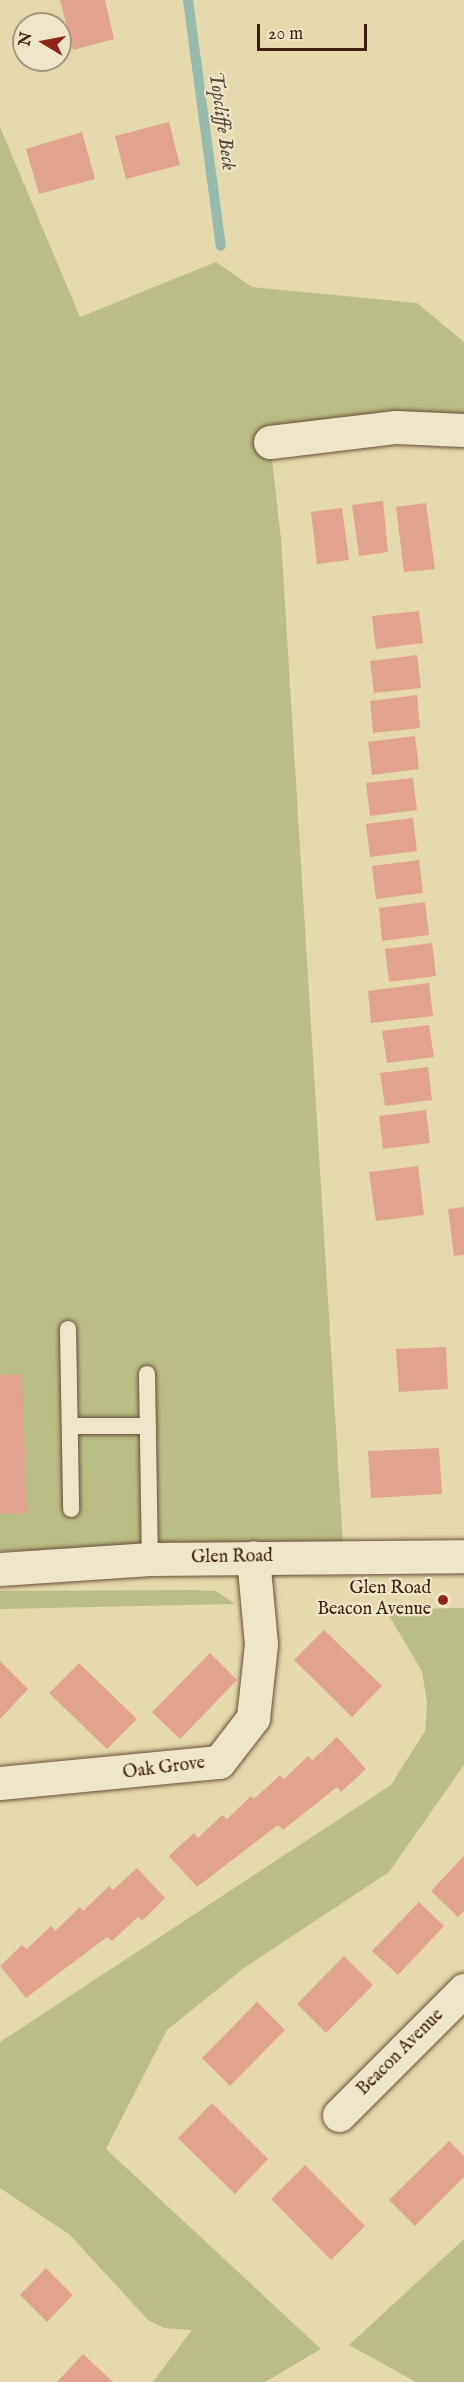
<!DOCTYPE html>
<style>
body{margin:0}
#map{position:relative;width:464px;height:2382px;overflow:hidden;background:#e6d9ad;font-family:"IM FELL English",serif}
div>[style]{position:absolute}
.green>*{inset:0;background:#babe86}
.stream>*{height:10px;margin:-5px;padding:0 5px;transform-origin:5px;border-radius:5px;background:#96baac}
.building>*{inset:0;background:#e1a390}
.roads{filter:drop-shadow(0 0 2px #6a4e37) drop-shadow(0 0 2px #6a4e37)}
.service>*{height:16px;margin:-8px;padding:0 8px;transform-origin:8px;border-radius:8px;background:#efe6ca}
.minor>*{height:33px;margin:-16.5px;padding:0 16.5px;transform-origin:16.5px;border-radius:16.5px;background:#efe6ca}
.dots>*{width:16px;height:16px;translate:-50% -50%;box-sizing:border-box;border:3px solid #efe6ca;border-radius:50%}
span{translate:-50% -50%;white-space:nowrap;text-align:center;line-height:1.15;-webkit-text-stroke:4.5px #efe6ca;paint-order:stroke}
.street-label{font-size:18px;color:#411f10}
.poi-label{font-size:18px;color:#411f10}
.right{translate:-100% -50%;text-align:right}
.water-label{font-size:20px;color:#564637;font-style:italic}
.north{position:absolute;left:12px;top:12px;width:60px;height:60px;box-sizing:border-box;background:#efe6ca;border:2px solid #a99680;border-radius:50%;rotate:280deg;font-size:16px;font-weight:700;line-height:24px;text-align:center;color:#411f10}
.north::after{content:'';display:block;margin:auto;width:21px;height:27px;background:#8f2418;clip-path:polygon(50% 0,100% 100%,50% 72%,0 100%)}
.scale{position:absolute;left:257px;top:24px;width:110px;height:27px;box-sizing:border-box;border:3px solid #411f10;border-top:0;padding-left:8px;font-size:18px;line-height:21px;white-space:nowrap;color:#411f10;-webkit-text-stroke:4px #efe6ca;paint-order:stroke}
</style>
<div id="map">
<div class="green">
<i style="clip-path:polygon(0 127px,80px 317px,216px 262px,252px 287px,417px 303px,464px 342px,464px 430px,270px 442px,281px 539px,343px 1543px,0 1551px)"></i>
<i style="clip-path:polygon(193px 1590px,216px 1591px,235px 1604px,0 1609px,0 1591px)"></i>
<i style="clip-path:polygon(464px 1608px,464px 1765px,389px 1872px,244px 1968px,167px 2030px,106px 2149px,321px 2349px,265px 2382px,153px 2382px,192px 2330px,164px 2328px,148px 2320px,70px 2235px,0 2188px,0 2042px,391px 1785px,425px 1731px,427px 1703px,422px 1671px,385px 1609px)"></i>
<i style="clip-path:polygon(464px 2239px,464px 2382px,416px 2382px,349px 2345px)"></i>
</div>
<div class="stream">
<i style="left:188px;top:0;width:248px;rotate:82.4deg"></i>
</div>
<div class="building">
<i style="clip-path:polygon(60px 0,105px 0,114px 39px,73px 50px)"></i>
<i style="clip-path:polygon(169px 122px,180px 165px,126px 179px,115px 136px)"></i>
<i style="clip-path:polygon(82px 132px,95px 179px,39px 194px,26px 149px)"></i>
<i style="clip-path:polygon(383px 501px,388px 552px,359px 556px,352px 505px)"></i>
<i style="clip-path:polygon(426px 503px,435px 569px,404px 572px,396px 507px)"></i>
<i style="clip-path:polygon(342px 508px,349px 560px,317px 564px,311px 512px)"></i>
<i style="clip-path:polygon(419px 611px,423px 643px,376px 649px,372px 616px)"></i>
<i style="clip-path:polygon(417px 655px,421px 688px,374px 693px,370px 661px)"></i>
<i style="clip-path:polygon(417px 695px,420px 728px,373px 733px,370px 701px)"></i>
<i style="clip-path:polygon(415px 736px,419px 769px,372px 775px,368px 742px)"></i>
<i style="clip-path:polygon(413px 778px,417px 810px,370px 816px,366px 783px)"></i>
<i style="clip-path:polygon(413px 818px,417px 851px,370px 857px,366px 824px)"></i>
<i style="clip-path:polygon(419px 860px,423px 893px,376px 899px,372px 866px)"></i>
<i style="clip-path:polygon(425px 902px,429px 935px,382px 941px,379px 908px)"></i>
<i style="clip-path:polygon(432px 943px,436px 976px,389px 982px,385px 949px)"></i>
<i style="clip-path:polygon(429px 983px,433px 1016px,371px 1023px,368px 991px)"></i>
<i style="clip-path:polygon(429px 1025px,434px 1057px,387px 1063px,382px 1031px)"></i>
<i style="clip-path:polygon(428px 1067px,432px 1100px,385px 1106px,380px 1073px)"></i>
<i style="clip-path:polygon(426px 1110px,430px 1143px,383px 1149px,379px 1116px)"></i>
<i style="clip-path:polygon(418px 1166px,424px 1215px,376px 1221px,369px 1172px)"></i>
<i style="clip-path:polygon(464px 1207px,464px 1255px,454px 1256px,448px 1209px)"></i>
<i style="clip-path:polygon(446px 1347px,448px 1389px,399px 1392px,396px 1349px)"></i>
<i style="clip-path:polygon(22px 1374px,27px 1513px,0 1514px,0 1375px)"></i>
<i style="clip-path:polygon(439px 1448px,442px 1494px,371px 1498px,368px 1451px)"></i>
<i style="clip-path:polygon(324px 1630px,382px 1686px,352px 1717px,294px 1660px)"></i>
<i style="clip-path:polygon(210px 1653px,237px 1680px,180px 1739px,152px 1712px)"></i>
<i style="clip-path:polygon(0 1661px,28px 1689px,0 1719px)"></i>
<i style="clip-path:polygon(79px 1663px,137px 1719px,107px 1749px,49px 1693px)"></i>
<i style="clip-path:polygon(337px 1737px,366px 1769px,341px 1792px,337px 1787px,283px 1830px,278px 1825px,197px 1887px,169px 1856px,194px 1833px,198px 1838px,222px 1815px,227px 1819px,251px 1796px,254px 1799px,280px 1775px,284px 1779px,308px 1756px,313px 1760px)"></i>
<i style="clip-path:polygon(464px 1856px,464px 1911px,458px 1917px,431px 1891px)"></i>
<i style="clip-path:polygon(137px 1868px,165px 1898px,142px 1921px,138px 1917px,112px 1941px,107px 1937px,26px 1998px,0 1966px,22px 1945px,27px 1949px,51px 1926px,55px 1931px,80px 1907px,83px 1911px,109px 1886px,113px 1890px)"></i>
<i style="clip-path:polygon(419px 1902px,444px 1926px,398px 1975px,372px 1951px)"></i>
<i style="clip-path:polygon(344px 1956px,373px 1985px,326px 2033px,297px 2004px)"></i>
<i style="clip-path:polygon(257px 2002px,285px 2030px,230px 2086px,202px 2058px)"></i>
<i style="clip-path:polygon(212px 2103px,268px 2159px,235px 2194px,178px 2138px)"></i>
<i style="clip-path:polygon(449px 2141px,464px 2156px,464px 2177px,415px 2226px,389px 2200px)"></i>
<i style="clip-path:polygon(305px 2165px,365px 2226px,331px 2260px,271px 2199px)"></i>
<i style="clip-path:polygon(46px 2268px,73px 2295px,47px 2322px,20px 2295px)"></i>
<i style="clip-path:polygon(83px 2354px,113px 2382px,57px 2382px)"></i>
</div>
<div class="roads">
<div class="service">
<i style="left:68px;top:1329px;width:180px;rotate:89deg"></i>
<i style="left:147px;top:1374px;width:185px;rotate:89.1deg"></i>
<i style="left:70px;top:1426px;width:78px"></i>
</div>
<div class="minor">
<i style="left:270px;top:442px;width:127px;rotate:-6.8deg"></i>
<i style="left:396px;top:427px;width:68px;rotate:2.5deg"></i>
<i style="left:0;top:1569px;width:150px;rotate:-3.8deg"></i>
<i style="left:150px;top:1559px;width:314px;rotate:-0.5deg"></i>
<i style="left:0;top:1783px;width:220px;rotate:-5.5deg"></i>
<i style="left:219px;top:1762px;width:56px;rotate:-52.3deg"></i>
<i style="left:253px;top:1718px;width:74px;rotate:-83.8deg"></i>
<i style="left:261px;top:1644px;width:87px;rotate:-95.3deg"></i>
<i style="left:339px;top:2115px;width:177px;rotate:-45deg"></i>
</div>
</div>
<div class="dots">
<i style="left:443px;top:1600px;background:#8f2418"></i>
</div>
<div class="street-label">
<span style="left:232px;top:1558px;rotate:-1deg">Glen Road</span>
<span style="left:164px;top:1769px;rotate:-7deg">Oak Grove</span>
<span style="left:401px;top:2053px;rotate:-45deg">Beacon Avenue</span>
</div>
<div class="poi-label">
<span class="right" style="left:431px;top:1600px">Glen Road<br>Beacon Avenue</span>
</div>
<div class="water-label">
<span style="left:222px;top:121px;rotate:82deg">Topcliffe Beck</span>
</div>
<div class="north">N</div>
<div class="scale">20 m</div>
</div>
